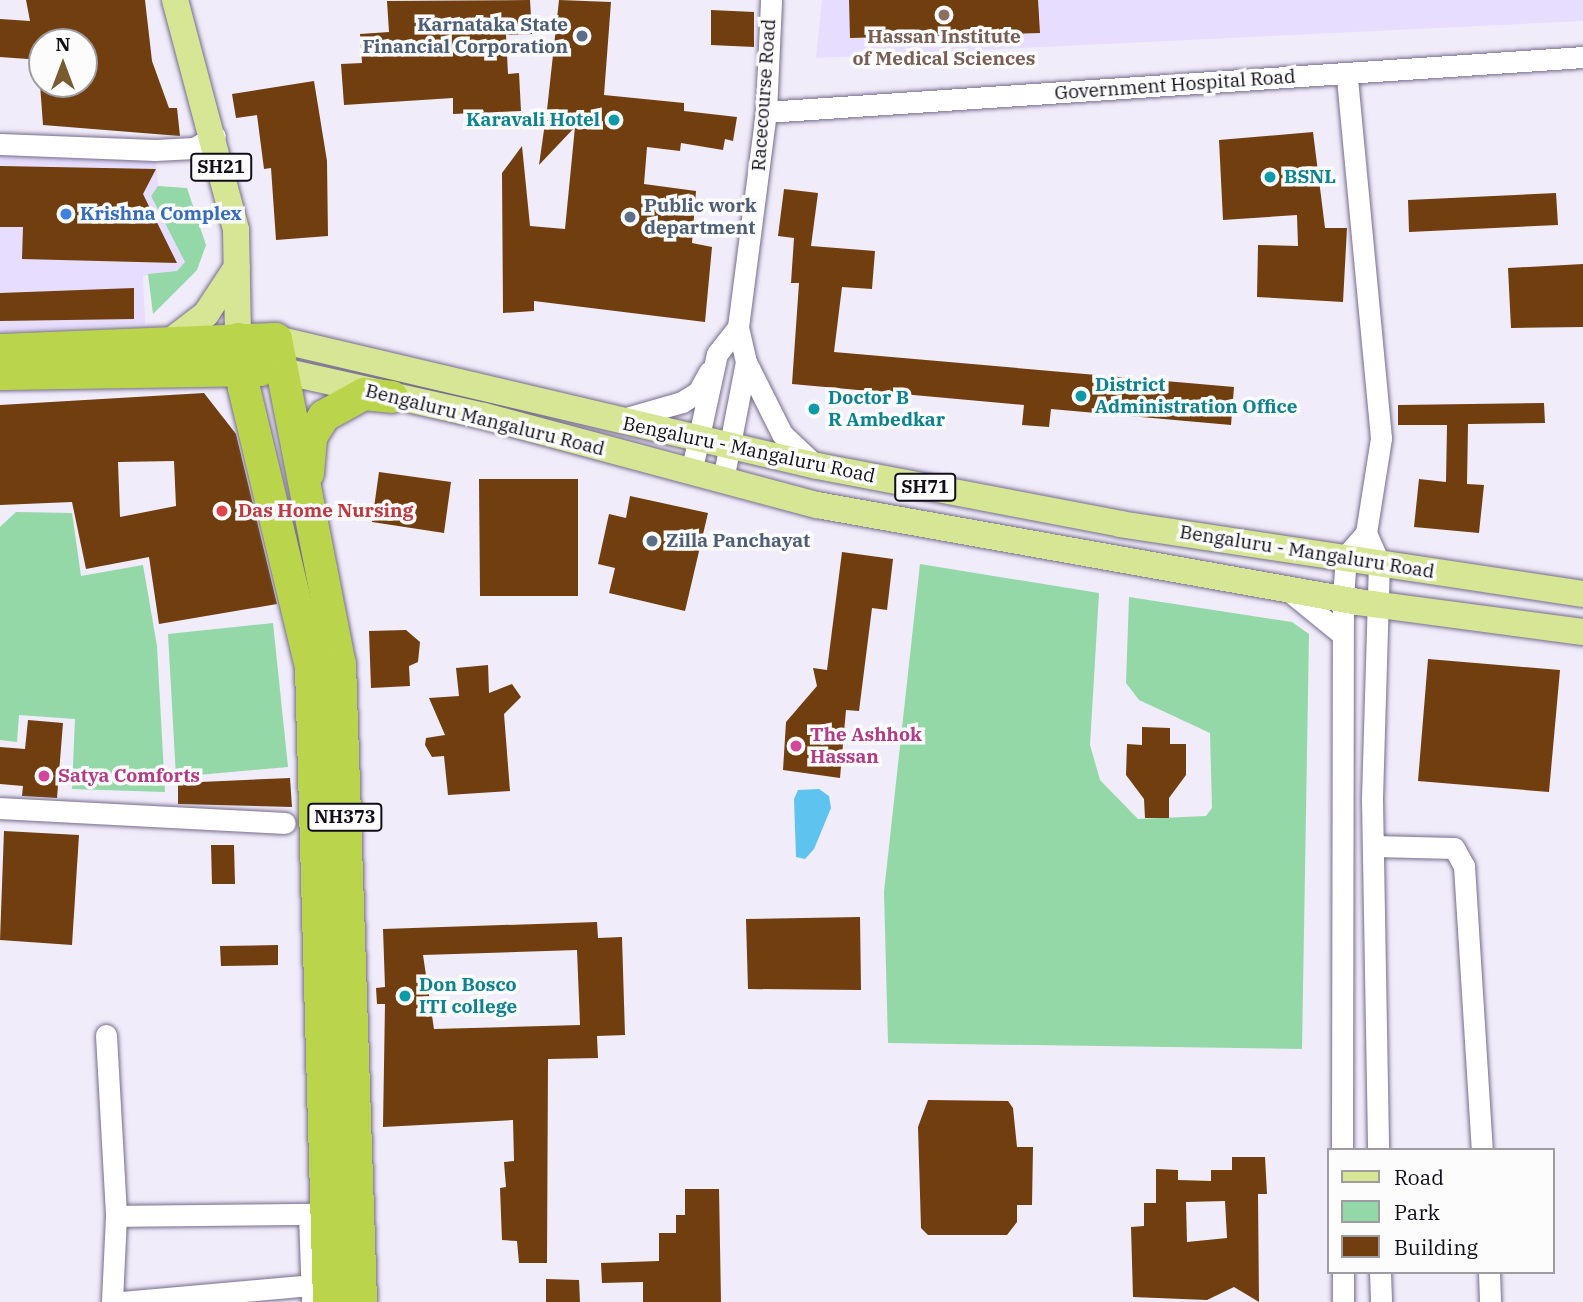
<!DOCTYPE html>
<style>
body{margin:0}
#map{position:relative;width:1583px;height:1302px;overflow:hidden;background:#f0ecfa;font-family:"IBM Plex Serif",serif}
div>[style]{position:absolute}
.built>*{inset:0;background:#e7ddff}
.green>*{inset:0;background:#93d8a6}
.water>*{inset:0;background:#5ec4ef}
.building>*{inset:0;background:#703e0f}
.roads{filter:drop-shadow(0 0 2px #766c8b) drop-shadow(0 0 2px #766c8b)}
.minor>*{height:21px;margin:-10.5px;padding:0 10.5px;transform-origin:10.5px;border-radius:10.5px;background:#fff}
.major>*{height:26px;margin:-13px;padding:0 13px;transform-origin:13px;border-radius:13px;background:#d6e694}
.highway>*{height:32px;margin:-16px;padding:0 16px;transform-origin:16px;border-radius:16px;background:#bad54c}
.dots>*{width:19px;height:19px;translate:-50% -50%;box-sizing:border-box;border:4px solid #fcfcfc;border-radius:50%}
span{translate:-50% -50%;white-space:nowrap;text-align:center;line-height:1.15;-webkit-text-stroke:7px #fcfcfc;paint-order:stroke}
.shield-label span{padding:2px 5px;background:#fcfcfc;border:2px solid;border-radius:5px;-webkit-text-stroke-width:0}
.shield-label{font-size:18px;color:#110d19;font-weight:700}
.service-label{font-size:19px;color:#4e5e75;font-weight:700}
.right{translate:-100% -50%;text-align:right}
.left{translate:0 -50%;text-align:left}
.education-label{font-size:19px;color:#785e54;font-weight:700}
.street-label{font-size:19px;color:#110d19}
.culture-label{font-size:19px;color:#0d838f;font-weight:700}
.shop-label{font-size:19px;color:#366cbe;font-weight:700}
.health-label{font-size:19px;color:#be3a42;font-weight:700}
.hotel-label{font-size:19px;color:#b23c85;font-weight:700}
.legend{position:absolute;left:1327px;top:1148px;width:228px;height:126px;box-sizing:border-box;background:#fcfcfc;border:2px solid #9e9ca1;margin:0;padding:9px 12px;list-style:none;font-size:21px;color:#110d19}
.legend li{display:flex;align-items:center;gap:14px;height:35px}
.legend b{width:35px;border:2px solid #9e9ca1}
.north{position:absolute;left:28px;top:28px;width:70px;height:70px;box-sizing:border-box;background:#fcfcfc;border:2px solid #9e9ca1;border-radius:50%;rotate:0deg;font-size:19px;font-weight:700;line-height:28px;text-align:center;color:#110d19}
.north::after{content:'';display:block;margin:auto;width:24px;height:32px;background:#785b2f;clip-path:polygon(50% 0,100% 100%,50% 72%,0 100%)}
</style>
<div id="map">
<div class="built">
<i style="clip-path:polygon(822px 0,1583px 0,1583px 21px,816px 58px)"></i>
<i style="clip-path:polygon(0 144px,155px 150px,158px 186px,151px 196px,185px 262px,178px 271px,143px 276px,145px 324px,0 332px)"></i>
</div>
<div class="green">
<i style="clip-path:polygon(158px 186px,187px 188px,206px 245px,197px 270px,153px 314px,148px 274px,177px 271px,185px 262px,151px 196px)"></i>
<i style="clip-path:polygon(16px 512px,72px 513px,81px 576px,143px 565px,157px 646px,165px 792px,72px 789px,75px 719px,19px 715px,17px 742px,0 740px,0 527px)"></i>
<i style="clip-path:polygon(920px 564px,1099px 593px,1090px 745px,1100px 780px,1138px 819px,1206px 816px,1212px 808px,1210px 733px,1139px 700px,1126px 683px,1129px 597px,1292px 622px,1309px 634px,1302px 1049px,888px 1043px,884px 892px)"></i>
<i style="clip-path:polygon(273px 623px,288px 767px,176px 777px,168px 634px)"></i>
</div>
<div class="water">
<i style="clip-path:polygon(819px 789px,829px 796px,831px 808px,814px 849px,805px 859px,796px 857px,794px 799px,798px 790px)"></i>
</div>
<div class="building">
<i style="clip-path:polygon(26px 0,145px 0,152px 61px,169px 108px,177px 108px,180px 136px,43px 125px,40px 84px,84px 84px,84px 42px,42px 42px,42px 60px,0 57px,0 19px,30px 21px)"></i>
<i style="clip-path:polygon(530px 0,532px 34px,506px 35px,508px 74px,519px 73px,521px 111px,453px 114px,453px 98px,344px 105px,341px 64px,362px 63px,360px 34px,389px 32px,387px 1px)"></i>
<i style="clip-path:polygon(559px 0,611px 2px,604px 95px,684px 103px,684px 111px,737px 117px,733px 141px,725px 139px,723px 150px,681px 143px,680px 151px,647px 147px,644px 184px,696px 191px,692px 243px,712px 247px,705px 322px,534px 301px,534px 311px,503px 313px,502px 173px,522px 146px,530px 226px,565px 229px,575px 127px,539px 165px,545px 123px,559px 109px,547px 110px)"></i>
<i style="clip-path:polygon(849px 0,1038px 0,1040px 33px,850px 38px)"></i>
<i style="clip-path:polygon(711px 10px,754px 12px,754px 47px,711px 45px)"></i>
<i style="clip-path:polygon(314px 81px,327px 161px,328px 236px,276px 240px,271px 168px,264px 169px,257px 115px,236px 118px,232px 94px)"></i>
<i style="clip-path:polygon(1313px 132px,1325px 228px,1347px 228px,1343px 302px,1257px 297px,1258px 245px,1298px 246px,1297px 215px,1223px 220px,1219px 140px)"></i>
<i style="clip-path:polygon(0 166px,156px 169px,143px 194px,177px 263px,22px 259px,23px 227px,0 227px)"></i>
<i style="clip-path:polygon(784px 189px,818px 193px,811px 246px,875px 251px,872px 289px,842px 287px,834px 352px,1234px 387px,1231px 425px,1051px 409px,1049px 427px,1022px 425px,1024px 405px,792px 384px,799px 283px,791px 283px,794px 238px,778px 236px)"></i>
<i style="clip-path:polygon(1556px 193px,1558px 225px,1409px 232px,1408px 200px)"></i>
<i style="clip-path:polygon(1583px 264px,1583px 327px,1511px 328px,1508px 268px)"></i>
<i style="clip-path:polygon(134px 288px,134px 319px,0 321px,0 293px)"></i>
<i style="clip-path:polygon(evenodd,204px 393px,236px 434px,277px 604px,159px 624px,149px 557px,86px 569px,72px 502px,0 505px,0 405px,204px 393px,174px 461px,176px 506px,120px 517px,118px 462px,174px 461px)"></i>
<i style="clip-path:polygon(1544px 403px,1545px 423px,1468px 424px,1467px 484px,1484px 485px,1479px 533px,1414px 527px,1419px 479px,1446px 482px,1447px 425px,1398px 425px,1398px 405px)"></i>
<i style="clip-path:polygon(379px 472px,451px 482px,444px 533px,372px 522px)"></i>
<i style="clip-path:polygon(479px 479px,578px 479px,578px 596px,480px 596px)"></i>
<i style="clip-path:polygon(630px 496px,708px 513px,685px 611px,609px 593px,615px 568px,598px 564px,609px 514px,626px 518px)"></i>
<i style="clip-path:polygon(842px 552px,893px 559px,887px 610px,872px 608px,859px 711px,846px 710px,840px 778px,783px 770px,786px 722px,817px 686px,813px 668px,827px 670px)"></i>
<i style="clip-path:polygon(406px 630px,420px 642px,418px 662px,409px 666px,410px 686px,371px 688px,369px 631px)"></i>
<i style="clip-path:polygon(1428px 659px,1560px 670px,1549px 792px,1418px 781px)"></i>
<i style="clip-path:polygon(488px 665px,489px 693px,512px 684px,521px 697px,504px 714px,510px 791px,448px 795px,444px 756px,432px 757px,425px 745px,426px 738px,445px 735px,429px 698px,459px 696px,456px 668px)"></i>
<i style="clip-path:polygon(28px 720px,63px 723px,57px 798px,22px 796px,23px 786px,0 784px,0 747px,25px 749px)"></i>
<i style="clip-path:polygon(1142px 727px,1170px 728px,1170px 744px,1186px 744px,1186px 775px,1169px 798px,1169px 818px,1145px 818px,1144px 799px,1126px 775px,1127px 744px,1142px 745px)"></i>
<i style="clip-path:polygon(290px 778px,292px 807px,178px 804px,178px 783px)"></i>
<i style="clip-path:polygon(4px 831px,79px 835px,72px 945px,0 940px)"></i>
<i style="clip-path:polygon(211px 845px,234px 845px,235px 884px,212px 884px)"></i>
<i style="clip-path:polygon(860px 917px,861px 990px,748px 989px,746px 919px)"></i>
<i style="clip-path:polygon(evenodd,597px 922px,598px 938px,622px 937px,625px 1035px,597px 1036px,598px 1058px,548px 1059px,547px 1263px,519px 1263px,517px 1241px,502px 1240px,500px 1188px,506px 1187px,504px 1162px,514px 1161px,513px 1120px,383px 1127px,385px 1004px,377px 1004px,376px 988px,385px 987px,383px 929px,597px 922px,577px 950px,580px 1025px,434px 1029px,423px 955px,577px 950px)"></i>
<i style="clip-path:polygon(278px 945px,278px 965px,221px 966px,220px 946px)"></i>
<i style="clip-path:polygon(928px 1100px,1008px 1101px,1013px 1108px,1017px 1147px,1033px 1147px,1032px 1205px,1017px 1205px,1017px 1222px,1007px 1235px,928px 1235px,921px 1228px,918px 1127px)"></i>
<i style="clip-path:polygon(evenodd,1232px 1157px,1265px 1157px,1267px 1194px,1258px 1194px,1259px 1302px,1234px 1287px,1207px 1300px,1133px 1297px,1131px 1227px,1144px 1226px,1144px 1203px,1156px 1203px,1156px 1169px,1178px 1170px,1178px 1180px,1211px 1181px,1211px 1170px,1232px 1170px,1232px 1157px,1225px 1201px,1227px 1238px,1187px 1242px,1186px 1202px,1225px 1201px)"></i>
<i style="clip-path:polygon(685px 1189px,719px 1189px,721px 1302px,643px 1302px,643px 1282px,602px 1283px,601px 1263px,659px 1261px,659px 1233px,676px 1233px,676px 1215px,685px 1215px)"></i>
<i style="clip-path:polygon(546px 1279px,579px 1280px,580px 1302px,546px 1302px)"></i>
</div>
<div class="roads">
<div class="minor">
<i style="left:766px;top:112px;width:819px;rotate:-3.85deg"></i>
<i style="left:0;top:144px;width:155px;rotate:2.2deg"></i>
<i style="left:155px;top:150px;width:39px;rotate:-3deg"></i>
<i style="left:194px;top:148px;width:24px;rotate:-30deg"></i>
<i style="left:746px;top:362px;width:80px;rotate:63.4deg"></i>
<i style="left:782px;top:434px;width:47px;rotate:43.3deg"></i>
<i style="left:626px;top:418px;width:58px;rotate:-15.9deg"></i>
<i style="left:682px;top:402px;width:19px;rotate:-32deg"></i>
<i style="left:698px;top:392px;width:23px;rotate:-61deg"></i>
<i style="left:691px;top:473px;width:122px;rotate:-77.7deg"></i>
<i style="left:717px;top:354px;width:34px;rotate:-52deg"></i>
<i style="left:738px;top:327px;width:217px;rotate:-82.6deg"></i>
<i style="left:766px;top:112px;width:112px;rotate:-87.4deg"></i>
<i style="left:723px;top:480px;width:120px;rotate:-79deg"></i>
<i style="left:746px;top:362px;width:36px;rotate:-103deg"></i>
<i style="left:1366px;top:533px;width:32px;rotate:66deg"></i>
<i style="left:1379px;top:562px;width:237px;rotate:91.7deg"></i>
<i style="left:1372px;top:799px;width:351px;rotate:89deg"></i>
<i style="left:1289px;top:591px;width:68px;rotate:39.1deg"></i>
<i style="left:0;top:808px;width:285px;rotate:3deg"></i>
<i style="left:1373px;top:846px;width:81px;rotate:1.4deg"></i>
<i style="left:1454px;top:848px;width:21px;rotate:61deg"></i>
<i style="left:1464px;top:866px;width:285px;rotate:86.4deg"></i>
<i style="left:106px;top:1035px;width:181px;rotate:86.8deg"></i>
<i style="left:116px;top:1216px;width:86px;rotate:92.7deg"></i>
<i style="left:1342px;top:1150px;width:552px;rotate:-89.9deg"></i>
<i style="left:1343px;top:598px;width:42px;rotate:-85.9deg"></i>
<i style="left:1346px;top:556px;width:30px;rotate:-49deg"></i>
<i style="left:1366px;top:533px;width:96px;rotate:-81deg"></i>
<i style="left:1381px;top:438px;width:361px;rotate:-95.4deg"></i>
<i style="left:116px;top:1216px;width:193px;rotate:-0.6deg"></i>
<i style="left:309px;top:1214px;width:88px;rotate:88deg"></i>
<i style="left:1343px;top:1272px;width:30px;rotate:90deg"></i>
<i style="left:1380px;top:1272px;width:30px;rotate:88deg"></i>
<i style="left:1489px;top:1272px;width:30px;rotate:88deg"></i>
<i style="left:121px;top:1302px;width:191px;rotate:-5.1deg"></i>
</div>
<div class="major">
<i style="left:175px;top:0;width:238px;rotate:75.1deg"></i>
<i style="left:236px;top:230px;width:109px;rotate:88.9deg"></i>
<i style="left:276px;top:339px;width:556px;rotate:13.21deg"></i>
<i style="left:817px;top:466px;width:309px;rotate:10.8deg"></i>
<i style="left:1120px;top:524px;width:468px;rotate:8.6deg"></i>
<i style="left:172px;top:340px;width:43px;rotate:-37.4deg"></i>
<i style="left:206px;top:314px;width:56px;rotate:-56.6deg"></i>
<i style="left:278px;top:370px;width:211px;rotate:12.6deg"></i>
<i style="left:484px;top:416px;width:345px;rotate:15deg"></i>
<i style="left:817px;top:505px;width:550px;rotate:10.16deg"></i>
<i style="left:1358px;top:602px;width:227px;rotate:7.6deg"></i>
</div>
<div class="highway">
<i style="left:238px;top:339px;width:49px;rotate:83deg"></i>
<i style="left:244px;top:388px;width:288px;rotate:76.5deg"></i>
<i style="left:311px;top:668px;width:634px;rotate:88.37deg"></i>
<i style="left:0;top:350px;width:276px;rotate:-2.3deg"></i>
<i style="left:276px;top:339px;width:331px;rotate:78.9deg"></i>
<i style="left:340px;top:664px;width:638px;rotate:88.11deg"></i>
<i style="left:0;top:374px;width:261px;rotate:-0.9deg"></i>
<i style="left:308px;top:473px;width:36px;rotate:-85deg"></i>
<i style="left:311px;top:437px;width:25px;rotate:-58deg"></i>
<i style="left:324px;top:416px;width:46px;rotate:-28.8deg"></i>
<i style="left:364px;top:394px;width:28px;rotate:6deg"></i>
</div>
</div>
<div class="dots">
<i style="left:944px;top:15px;background:#8d6e63"></i>
<i style="left:582px;top:36px;background:#5c6f8a"></i>
<i style="left:614px;top:120px;background:#0f9aa8"></i>
<i style="left:1270px;top:177px;background:#0f9aa8"></i>
<i style="left:66px;top:214px;background:#3f7fe0"></i>
<i style="left:630px;top:217px;background:#5c6f8a"></i>
<i style="left:1081px;top:396px;background:#0f9aa8"></i>
<i style="left:814px;top:409px;background:#0f9aa8"></i>
<i style="left:222px;top:511px;background:#e0444e"></i>
<i style="left:652px;top:541px;background:#5c6f8a"></i>
<i style="left:796px;top:746px;background:#d1479c"></i>
<i style="left:44px;top:776px;background:#d1479c"></i>
<i style="left:405px;top:996px;background:#0f9aa8"></i>
</div>
<div class="shield-label">
<span style="left:221px;top:167px">SH21</span>
<span style="left:925px;top:487px">SH71</span>
<span style="left:345px;top:817px">NH373</span>
</div>
<div class="service-label">
<span class="right" style="left:568px;top:36px">Karnataka State<br>Financial Corporation</span>
<span class="left" style="left:644px;top:217px">Public work<br>department</span>
<span class="left" style="left:666px;top:541px">Zilla Panchayat</span>
</div>
<div class="education-label">
<span style="left:944px;top:48px">Hassan Institute<br>of Medical Sciences</span>
</div>
<div class="street-label">
<span style="left:1175px;top:85px;rotate:-4deg">Government Hospital Road</span>
<span style="left:764px;top:95px;rotate:-86deg">Racecourse Road</span>
<span style="left:485px;top:420px;rotate:14deg">Bengaluru Mangaluru Road</span>
<span style="left:749px;top:450px;rotate:12deg">Bengaluru - Mangaluru Road</span>
<span style="left:1307px;top:552px;rotate:9deg">Bengaluru - Mangaluru Road</span>
</div>
<div class="culture-label">
<span class="right" style="left:600px;top:120px">Karavali Hotel</span>
<span class="left" style="left:1284px;top:177px">BSNL</span>
<span class="left" style="left:1095px;top:396px">District<br>Administration Office</span>
<span class="left" style="left:828px;top:409px">Doctor B<br>R Ambedkar</span>
<span class="left" style="left:419px;top:996px">Don Bosco<br>ITI college</span>
</div>
<div class="shop-label">
<span class="left" style="left:80px;top:214px">Krishna Complex</span>
</div>
<div class="health-label">
<span class="left" style="left:238px;top:511px">Das Home Nursing</span>
</div>
<div class="hotel-label">
<span class="left" style="left:810px;top:746px">The Ashhok<br>Hassan</span>
<span class="left" style="left:58px;top:776px">Satya Comforts</span>
</div>
<ul class="legend">
<li><b style="height:9px;background:#d6e694"></b>Road</li>
<li><b style="height:19px;background:#93d8a6"></b>Park</li>
<li><b style="height:19px;background:#703e0f"></b>Building</li>
</ul>
<div class="north">N</div>
</div>
